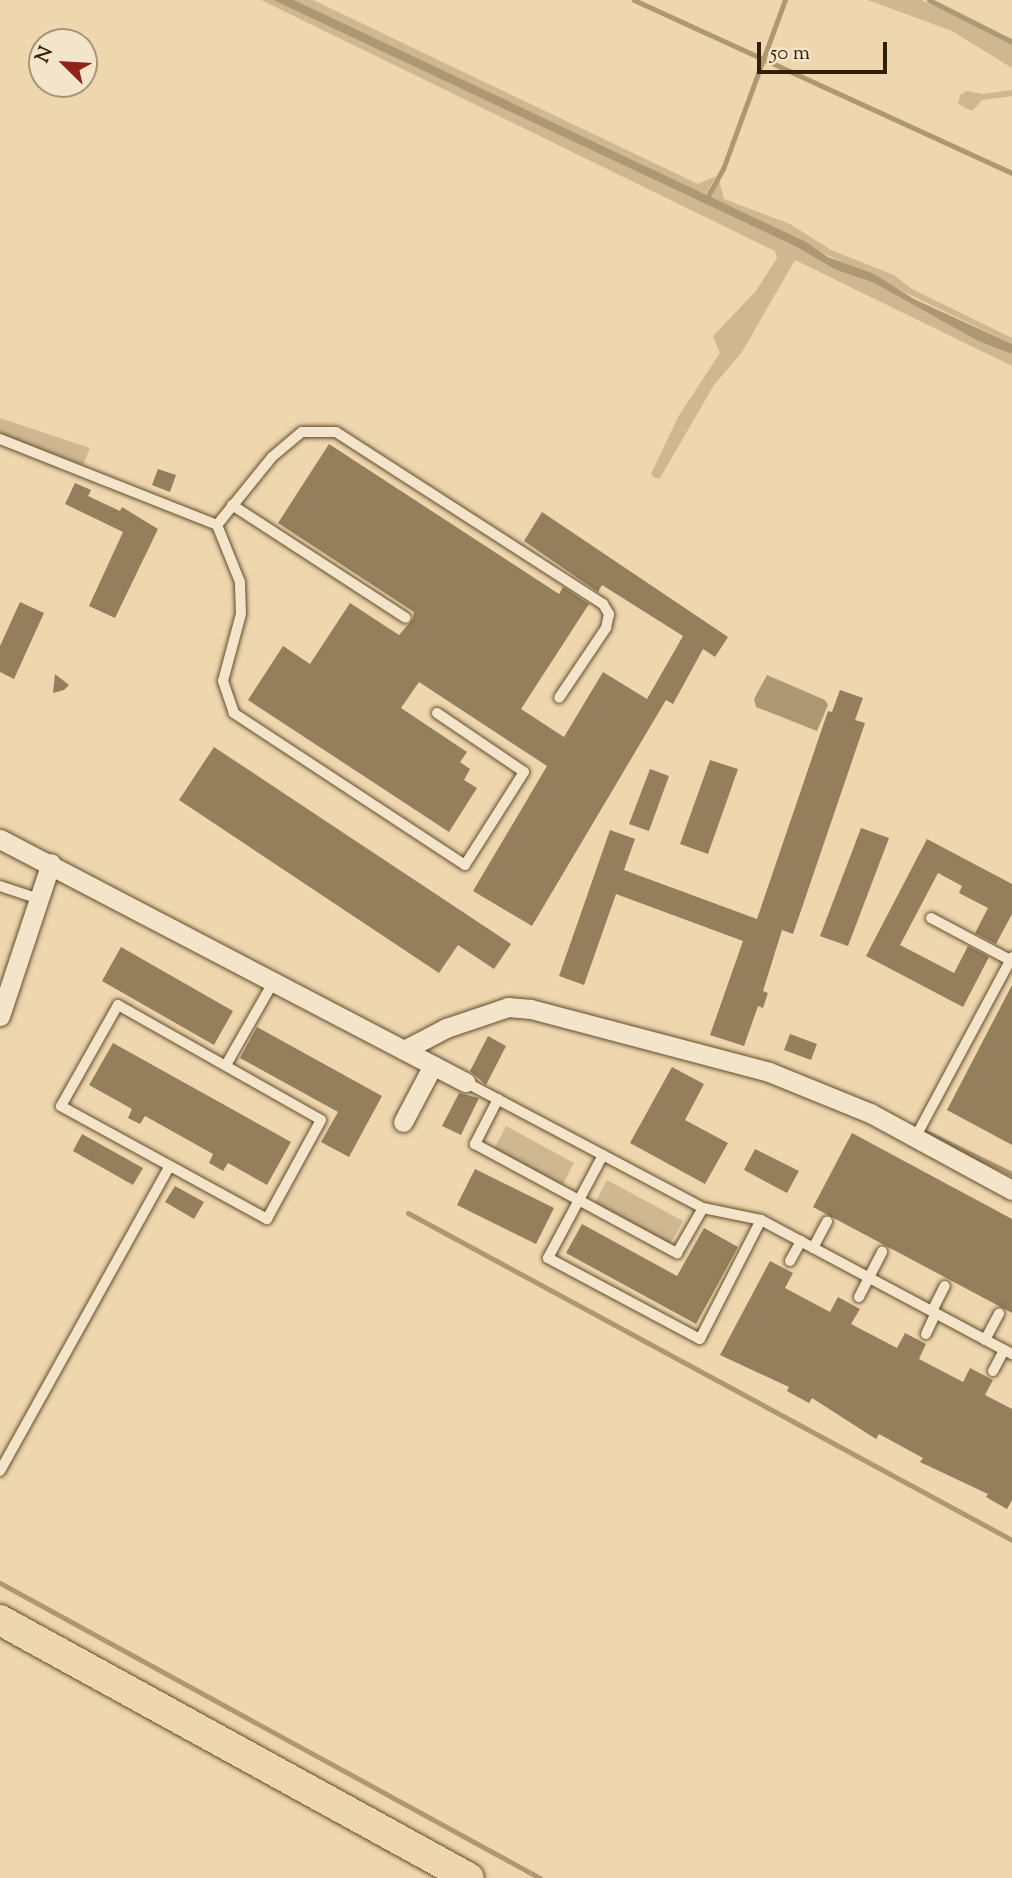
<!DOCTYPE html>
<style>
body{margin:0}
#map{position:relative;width:1012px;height:1878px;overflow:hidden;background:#eed6ae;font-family:"Sorts Mill Goudy",serif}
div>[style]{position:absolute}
.green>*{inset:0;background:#ceb791}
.water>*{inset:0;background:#ae9874}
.stream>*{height:5px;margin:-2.5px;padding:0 2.5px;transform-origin:2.5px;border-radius:2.5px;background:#ae9874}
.building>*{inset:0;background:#947e5c}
.roads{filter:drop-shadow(0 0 2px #624d2e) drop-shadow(0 0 2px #624d2e)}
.service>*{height:10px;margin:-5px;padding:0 5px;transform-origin:5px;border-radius:5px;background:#f4e4ca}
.minor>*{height:19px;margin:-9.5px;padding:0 9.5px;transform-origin:9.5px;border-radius:9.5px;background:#f4e4ca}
.primary>*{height:30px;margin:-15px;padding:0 15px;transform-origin:15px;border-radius:15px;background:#eed6ae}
span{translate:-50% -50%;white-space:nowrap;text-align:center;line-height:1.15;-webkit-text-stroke:6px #f4e4ca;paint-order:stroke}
.north{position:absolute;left:28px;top:28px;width:70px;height:70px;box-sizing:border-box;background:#f4e4ca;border:2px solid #a7957a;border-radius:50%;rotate:294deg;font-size:19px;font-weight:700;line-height:28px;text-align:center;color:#331f03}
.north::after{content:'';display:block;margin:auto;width:24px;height:32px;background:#8f2418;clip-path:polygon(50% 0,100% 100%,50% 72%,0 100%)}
.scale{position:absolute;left:757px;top:42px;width:130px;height:32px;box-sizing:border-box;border:4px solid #331f03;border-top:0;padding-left:9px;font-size:21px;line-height:24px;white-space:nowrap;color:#331f03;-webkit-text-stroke:5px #f4e4ca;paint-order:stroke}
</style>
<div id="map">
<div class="green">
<i style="clip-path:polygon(261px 0,273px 0,797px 247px,834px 269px,874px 283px,978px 341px,1012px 354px,1012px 366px,795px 260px,742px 352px,714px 385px,660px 478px,655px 478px,651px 474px,678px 417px,720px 353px,713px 336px,756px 291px,777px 258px,775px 251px)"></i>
<i style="clip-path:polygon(294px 0,313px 0,698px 184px,716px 176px,705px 196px)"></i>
<i style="clip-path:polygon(868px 0,921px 0,953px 14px,1012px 45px,1012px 68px,952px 31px)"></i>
<i style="clip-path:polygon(1012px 90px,1012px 96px,982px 100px,972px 111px,958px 104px,960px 95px,967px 91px,983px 94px)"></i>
<i style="clip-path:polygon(719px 180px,724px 199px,790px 224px,831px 250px,894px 275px,912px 289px,1012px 338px,1012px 344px,709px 198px)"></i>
<i style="clip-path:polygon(0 418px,90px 448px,83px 465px,0 434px)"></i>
<i style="clip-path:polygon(506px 1126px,574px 1163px,562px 1186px,494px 1149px)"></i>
<i style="clip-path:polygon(607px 1180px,683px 1221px,670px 1244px,595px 1203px)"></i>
</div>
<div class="water">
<i style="clip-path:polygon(273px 0,294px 0,806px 242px,828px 257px,874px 274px,914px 299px,1012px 344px,1012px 354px,978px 341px,874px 283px,834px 269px,797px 247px)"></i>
<i style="clip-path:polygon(767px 675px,825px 700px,828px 705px,817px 731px,756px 707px,754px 699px)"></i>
</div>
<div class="stream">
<i style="left:634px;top:0;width:416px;rotate:24.6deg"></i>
<i style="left:929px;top:0;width:93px;rotate:26.8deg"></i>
<i style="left:705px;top:201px;width:37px;rotate:-61deg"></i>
<i style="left:723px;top:169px;width:180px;rotate:-69.9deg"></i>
<i style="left:926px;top:1132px;width:96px;rotate:26deg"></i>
<i style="left:408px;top:1213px;width:687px;rotate:28.43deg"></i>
<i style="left:0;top:1583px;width:615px;rotate:28.65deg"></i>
</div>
<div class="building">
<i style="clip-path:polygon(329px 444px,559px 594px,563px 587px,589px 604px,521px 709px,564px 737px,603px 672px,647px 699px,683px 636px,602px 585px,598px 592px,524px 541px,542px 512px,728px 637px,715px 657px,703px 649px,673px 704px,666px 700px,532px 926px,473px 891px,547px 766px,419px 682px,401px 708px,467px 752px,460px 762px,470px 769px,464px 780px,477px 788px,449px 832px,248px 700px,283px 646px,310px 664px,350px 603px,399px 635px,413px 619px,414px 612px,278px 523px)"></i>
<i style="clip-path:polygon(158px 469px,176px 475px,170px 492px,152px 485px)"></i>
<i style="clip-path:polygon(75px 483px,91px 490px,88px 496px,120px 511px,122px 507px,158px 529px,115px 618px,89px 606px,123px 532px,65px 504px)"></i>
<i style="clip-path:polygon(20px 602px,44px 613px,14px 679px,0 672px,0 646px)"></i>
<i style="clip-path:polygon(55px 674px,69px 685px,64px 690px,53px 693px)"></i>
<i style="clip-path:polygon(840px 690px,863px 698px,855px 720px,865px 723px,793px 934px,782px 930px,763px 991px,768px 993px,763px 1008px,758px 1006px,744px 1046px,710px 1035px,743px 941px,616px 894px,584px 985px,559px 976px,610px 830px,635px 839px,624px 870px,757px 919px,828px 711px,832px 712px)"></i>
<i style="clip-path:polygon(214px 747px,511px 944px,494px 969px,458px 945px,439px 973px,179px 800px)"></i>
<i style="clip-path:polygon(710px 760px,738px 769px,708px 854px,680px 844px)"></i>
<i style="clip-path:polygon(650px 769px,669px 776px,649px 831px,629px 824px)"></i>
<i style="clip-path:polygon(861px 828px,889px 838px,848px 946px,820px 936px)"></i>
<i style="clip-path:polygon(927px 839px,1012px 884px,1012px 914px,996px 944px,975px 933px,988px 908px,959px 893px,962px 886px,938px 873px,900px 945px,954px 973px,968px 946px,989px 957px,963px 1007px,866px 956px)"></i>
<i style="clip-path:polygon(121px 947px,233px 1011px,214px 1045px,102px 981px)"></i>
<i style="clip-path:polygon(1012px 985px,1012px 1145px,947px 1110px)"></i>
<i style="clip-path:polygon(257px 1027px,382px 1096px,349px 1157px,321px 1142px,338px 1112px,240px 1058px)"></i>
<i style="clip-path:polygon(790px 1034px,817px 1044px,811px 1060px,784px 1050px)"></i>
<i style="clip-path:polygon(488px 1036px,506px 1046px,486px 1085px,470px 1071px)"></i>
<i style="clip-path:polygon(113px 1043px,291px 1142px,267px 1185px,228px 1163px,223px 1171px,209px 1163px,213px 1154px,145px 1116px,140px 1124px,128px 1118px,132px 1109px,89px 1085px)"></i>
<i style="clip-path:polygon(672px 1067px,704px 1084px,685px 1120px,728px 1143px,705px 1184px,630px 1143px)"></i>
<i style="clip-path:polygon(459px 1093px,479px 1098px,461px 1135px,442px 1126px)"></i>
<i style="clip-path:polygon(852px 1133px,1012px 1219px,1012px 1313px,813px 1207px)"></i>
<i style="clip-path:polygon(82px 1134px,143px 1168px,133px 1185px,73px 1151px)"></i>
<i style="clip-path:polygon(755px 1149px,799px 1171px,787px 1193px,744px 1170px)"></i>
<i style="clip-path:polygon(475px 1169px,554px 1208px,536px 1244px,457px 1205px)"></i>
<i style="clip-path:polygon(175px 1186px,204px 1202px,194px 1219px,165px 1202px)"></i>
<i style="clip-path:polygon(582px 1224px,677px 1276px,704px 1228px,738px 1247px,696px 1324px,566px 1253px)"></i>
<i style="clip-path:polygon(770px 1261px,793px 1273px,785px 1288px,830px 1312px,838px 1297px,860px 1309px,851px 1324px,897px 1348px,905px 1333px,926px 1344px,919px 1359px,963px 1382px,970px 1368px,993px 1380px,985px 1395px,1012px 1409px,1012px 1500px,1007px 1509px,986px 1497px,988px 1494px,920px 1462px,923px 1458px,879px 1434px,876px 1439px,812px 1398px,809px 1403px,787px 1391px,789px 1387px,720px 1355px)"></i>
</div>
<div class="roads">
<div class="service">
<i style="left:0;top:439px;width:233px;rotate:21.6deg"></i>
<i style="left:232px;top:505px;width:207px;rotate:33deg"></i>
<i style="left:437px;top:713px;width:105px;rotate:34.1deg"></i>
<i style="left:524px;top:772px;width:110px;rotate:122.4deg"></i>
<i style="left:465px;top:865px;width:277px;rotate:-146.7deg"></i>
<i style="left:234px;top:713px;width:34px;rotate:-109deg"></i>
<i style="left:223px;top:681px;width:69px;rotate:-75deg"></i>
<i style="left:241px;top:614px;width:32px;rotate:-92deg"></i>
<i style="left:240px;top:582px;width:61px;rotate:-112deg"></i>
<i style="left:217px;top:525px;width:87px;rotate:-51deg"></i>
<i style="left:272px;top:457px;width:39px;rotate:-40deg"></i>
<i style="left:302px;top:432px;width:34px"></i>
<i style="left:336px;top:432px;width:318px;rotate:32.8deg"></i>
<i style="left:603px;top:604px;width:12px;rotate:59deg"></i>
<i style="left:609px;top:614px;width:14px;rotate:102deg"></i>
<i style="left:606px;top:628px;width:84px;rotate:123.9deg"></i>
<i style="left:0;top:886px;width:41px;rotate:18.4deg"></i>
<i style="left:931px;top:918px;width:89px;rotate:28deg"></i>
<i style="left:118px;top:1005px;width:233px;rotate:29.5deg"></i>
<i style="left:321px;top:1120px;width:113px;rotate:118.6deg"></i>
<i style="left:267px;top:1219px;width:235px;rotate:-151.3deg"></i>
<i style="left:61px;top:1106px;width:116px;rotate:-60.6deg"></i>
<i style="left:226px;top:1065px;width:97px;rotate:-60.3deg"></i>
<i style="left:465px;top:1082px;width:269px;rotate:27.9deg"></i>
<i style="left:703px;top:1208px;width:59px;rotate:11.7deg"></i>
<i style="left:761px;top:1220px;width:285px;rotate:28.1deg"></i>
<i style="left:498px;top:1099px;width:51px;rotate:117.1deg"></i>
<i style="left:475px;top:1144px;width:230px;rotate:28.4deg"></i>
<i style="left:677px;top:1253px;width:52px;rotate:-60deg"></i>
<i style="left:915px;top:1138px;width:205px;rotate:-61.8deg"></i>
<i style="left:603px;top:1155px;width:117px;rotate:118.1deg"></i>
<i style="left:548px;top:1258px;width:172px;rotate:28.1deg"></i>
<i style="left:700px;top:1339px;width:134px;rotate:-62.9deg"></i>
<i style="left:813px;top:1248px;width:30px;rotate:-62deg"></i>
<i style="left:790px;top:1261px;width:23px;rotate:-61deg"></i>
<i style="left:859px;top:1297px;width:51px;rotate:-62.9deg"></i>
<i style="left:932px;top:1311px;width:28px;rotate:-63deg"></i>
<i style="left:926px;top:1334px;width:23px;rotate:-65deg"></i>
<i style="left:985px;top:1340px;width:30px;rotate:-62deg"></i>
<i style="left:993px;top:1371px;width:24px;rotate:-62deg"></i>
<i style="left:0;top:1471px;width:349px;rotate:-60.9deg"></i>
</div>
<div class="minor">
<i style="left:0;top:839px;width:525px;rotate:27.59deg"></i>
<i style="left:0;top:1016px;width:161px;rotate:-71.6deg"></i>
<i style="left:404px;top:1050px;width:47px;rotate:-27.6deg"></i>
<i style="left:446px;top:1028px;width:65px;rotate:-18.7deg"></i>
<i style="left:508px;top:1007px;width:23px;rotate:5deg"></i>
<i style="left:531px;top:1009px;width:246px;rotate:14.8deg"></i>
<i style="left:769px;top:1072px;width:109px;rotate:22.1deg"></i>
<i style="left:870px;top:1113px;width:162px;rotate:28.5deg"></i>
<i style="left:403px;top:1122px;width:64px;rotate:-62.2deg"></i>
</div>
<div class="primary">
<i style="left:0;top:1620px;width:535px;rotate:28.82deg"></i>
</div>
</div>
<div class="north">N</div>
<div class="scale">50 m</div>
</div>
